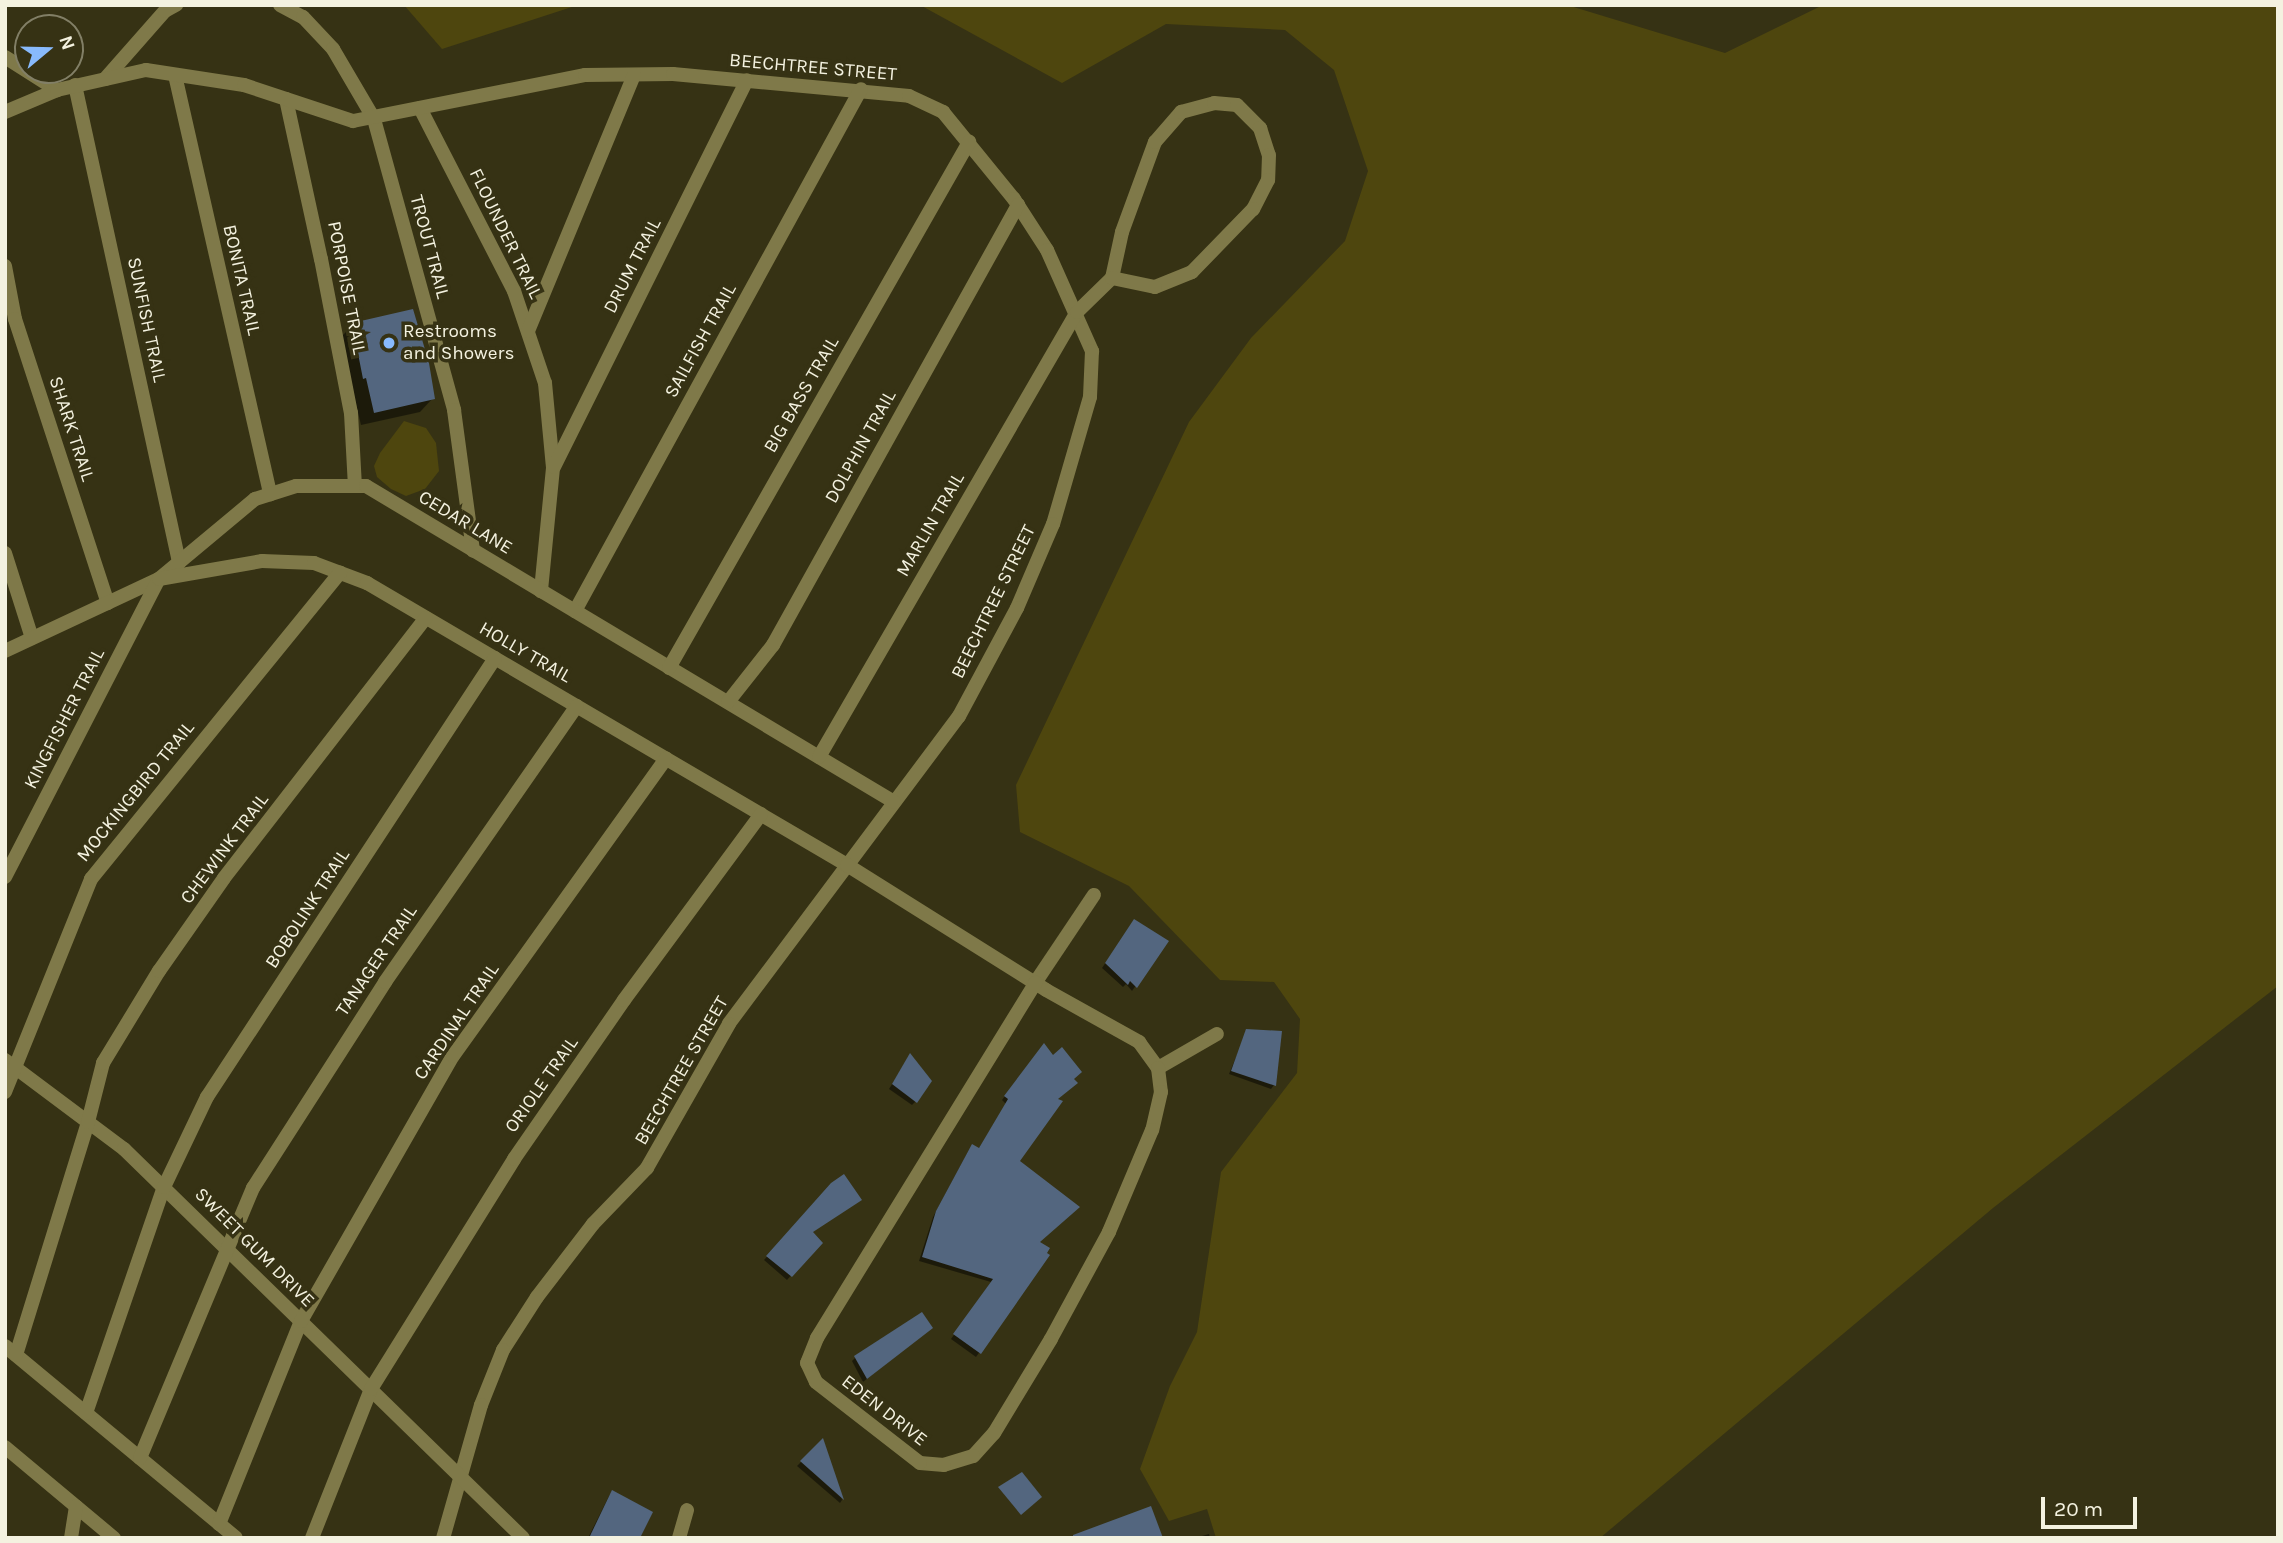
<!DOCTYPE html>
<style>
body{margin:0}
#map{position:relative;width:2283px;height:1543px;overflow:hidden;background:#363214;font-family:Karla,sans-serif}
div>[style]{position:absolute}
.green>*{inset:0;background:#4e460e}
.shadow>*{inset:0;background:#0007}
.building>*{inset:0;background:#53667f}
.service>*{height:14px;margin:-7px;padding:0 7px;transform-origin:7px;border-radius:7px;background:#7f7949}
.minor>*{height:14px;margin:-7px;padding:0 7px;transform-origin:7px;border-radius:7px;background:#7f7949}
.dots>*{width:19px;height:19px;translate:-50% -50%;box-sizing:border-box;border:4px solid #363214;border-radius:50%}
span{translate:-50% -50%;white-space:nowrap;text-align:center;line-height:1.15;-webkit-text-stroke:7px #363214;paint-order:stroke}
.street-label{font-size:19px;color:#f4f2e0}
.poi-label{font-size:19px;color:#f4f2e0}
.left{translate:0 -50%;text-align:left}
.frame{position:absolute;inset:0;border:7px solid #f4f2e0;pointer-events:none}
.north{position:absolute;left:14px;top:14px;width:70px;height:70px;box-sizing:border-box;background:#363214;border:2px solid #827f66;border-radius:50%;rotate:71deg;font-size:19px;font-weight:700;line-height:28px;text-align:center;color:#f4f2e0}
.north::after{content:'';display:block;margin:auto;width:24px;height:32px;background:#88bafc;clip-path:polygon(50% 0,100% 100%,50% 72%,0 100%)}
.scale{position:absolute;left:2041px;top:1497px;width:96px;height:32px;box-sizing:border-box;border:4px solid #f4f2e0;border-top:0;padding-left:9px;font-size:21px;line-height:24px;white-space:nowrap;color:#f4f2e0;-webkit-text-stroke:5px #363214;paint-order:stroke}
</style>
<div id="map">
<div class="green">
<i style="clip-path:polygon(404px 5px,578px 5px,442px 49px)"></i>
<i style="clip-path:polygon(920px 5px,1567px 5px,1725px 53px,1823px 5px,2278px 5px,2278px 986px,1993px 1208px,1600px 1538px,1216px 1538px,1207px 1509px,1169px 1521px,1140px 1469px,1170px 1386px,1197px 1332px,1221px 1172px,1297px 1073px,1300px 1019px,1274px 982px,1220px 980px,1129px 886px,1020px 832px,1016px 785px,1189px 422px,1251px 338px,1345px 241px,1368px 171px,1334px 70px,1285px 30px,1166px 24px,1062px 83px)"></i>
<i style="clip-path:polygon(404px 421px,426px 428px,436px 443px,439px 471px,425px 489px,406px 496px,391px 489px,377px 477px,374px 466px,380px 453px)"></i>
</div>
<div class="shadow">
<i style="clip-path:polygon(353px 325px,433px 398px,420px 412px,361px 425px,340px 338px)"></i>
<i style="clip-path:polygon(1131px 925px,1167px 941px,1132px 991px,1126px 984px,1123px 987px,1102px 968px)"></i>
<i style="clip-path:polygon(1247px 1031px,1274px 1085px,1271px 1089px,1229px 1074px)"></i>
<i style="clip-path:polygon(1040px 1049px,1056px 1099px,1018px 1161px,1037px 1243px,1048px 1256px,976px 1357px,951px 1339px,991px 1282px,919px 1261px,933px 1217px,969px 1150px,972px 1146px,978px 1150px,1006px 1104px,1002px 1100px)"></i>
<i style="clip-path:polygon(910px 1056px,915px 1102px,912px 1105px,889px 1089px)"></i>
<i style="clip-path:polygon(832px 1184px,811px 1233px,820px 1243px,787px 1280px,764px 1260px)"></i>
<i style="clip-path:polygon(927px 1331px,863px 1382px,852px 1361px,855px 1358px)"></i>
<i style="clip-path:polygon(822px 1441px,842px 1500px,840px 1503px,797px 1466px)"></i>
<i style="clip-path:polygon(612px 1492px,630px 1538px,588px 1538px,609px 1496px)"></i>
<i style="clip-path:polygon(1209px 1534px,1210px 1538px,1195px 1538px)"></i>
</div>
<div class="building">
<i style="clip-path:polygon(413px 309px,429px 363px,435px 399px,374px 413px,366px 378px,363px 379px,352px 323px)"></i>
<i style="clip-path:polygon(1134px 919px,1169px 941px,1137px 988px,1130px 981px,1128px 985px,1105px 963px)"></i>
<i style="clip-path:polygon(1246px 1029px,1282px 1031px,1276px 1086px,1231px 1071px)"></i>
<i style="clip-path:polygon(1044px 1043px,1053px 1055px,1062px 1047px,1082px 1072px,1074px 1079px,1078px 1083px,1058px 1099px,1063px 1101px,1020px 1161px,1080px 1207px,1040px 1242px,1050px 1248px,1047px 1253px,1050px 1255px,981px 1354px,953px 1334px,993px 1279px,922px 1257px,936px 1211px,972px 1144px,979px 1148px,1008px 1099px,1004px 1096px)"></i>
<i style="clip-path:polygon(910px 1053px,932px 1081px,917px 1103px,892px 1084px)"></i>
<i style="clip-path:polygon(844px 1174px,862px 1200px,813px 1232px,823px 1243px,792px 1277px,766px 1256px,831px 1183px)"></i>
<i style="clip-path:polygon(922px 1312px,933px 1328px,867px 1379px,854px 1356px)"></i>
<i style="clip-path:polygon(823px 1438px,844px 1500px,800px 1461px)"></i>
<i style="clip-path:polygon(1022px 1472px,1042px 1497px,1021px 1515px,998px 1487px)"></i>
<i style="clip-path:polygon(612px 1490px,653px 1512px,640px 1538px,589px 1538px)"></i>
<i style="clip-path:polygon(1151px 1506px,1163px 1538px,1073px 1538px,1073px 1535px)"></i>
</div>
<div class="service">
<i style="left:1035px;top:983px;width:106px;rotate:-56.2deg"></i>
<i style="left:1158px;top:1068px;width:68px;rotate:-30deg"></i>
</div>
<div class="minor">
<i style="left:280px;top:5px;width:26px;rotate:28deg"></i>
<i style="left:303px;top:17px;width:44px;rotate:46.8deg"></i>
<i style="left:333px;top:49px;width:81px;rotate:59.6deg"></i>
<i style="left:374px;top:119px;width:302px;rotate:74.6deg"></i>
<i style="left:454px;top:410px;width:142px;rotate:82.3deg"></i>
<i style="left:5px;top:57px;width:62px;rotate:32.4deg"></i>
<i style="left:175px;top:75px;width:430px;rotate:77.2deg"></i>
<i style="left:105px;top:79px;width:91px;rotate:-48.6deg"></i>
<i style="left:165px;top:11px;width:13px;rotate:-29deg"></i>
<i style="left:75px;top:85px;width:489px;rotate:77.7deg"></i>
<i style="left:286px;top:99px;width:164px;rotate:77.7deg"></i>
<i style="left:321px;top:259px;width:157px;rotate:79deg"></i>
<i style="left:351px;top:413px;width:73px;rotate:86.9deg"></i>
<i style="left:420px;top:108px;width:206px;rotate:62.8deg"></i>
<i style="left:514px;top:291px;width:97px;rotate:71.4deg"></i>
<i style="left:545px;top:383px;width:85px;rotate:84.6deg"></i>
<i style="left:553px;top:468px;width:124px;rotate:95.6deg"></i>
<i style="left:5px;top:112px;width:56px;rotate:-22.9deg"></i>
<i style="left:57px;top:90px;width:91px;rotate:-12.7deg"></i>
<i style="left:146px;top:70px;width:99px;rotate:8.7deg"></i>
<i style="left:244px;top:85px;width:115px;rotate:18.3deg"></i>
<i style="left:353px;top:121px;width:237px;rotate:-11.2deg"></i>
<i style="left:585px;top:75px;width:88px;rotate:-0.7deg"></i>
<i style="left:673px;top:74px;width:237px;rotate:5.3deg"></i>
<i style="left:909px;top:96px;width:38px;rotate:25deg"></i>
<i style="left:943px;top:112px;width:112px;rotate:50.8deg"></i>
<i style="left:1014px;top:199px;width:61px;rotate:57.1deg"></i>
<i style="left:1047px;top:250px;width:111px;rotate:66deg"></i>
<i style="left:1092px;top:351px;width:46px;rotate:92.5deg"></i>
<i style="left:1090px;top:397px;width:132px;rotate:106.2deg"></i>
<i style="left:1053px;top:524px;width:91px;rotate:113.2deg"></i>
<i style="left:1017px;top:608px;width:123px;rotate:118.2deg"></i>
<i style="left:959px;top:716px;width:384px;rotate:126.8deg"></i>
<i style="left:729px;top:1024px;width:166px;rotate:119.7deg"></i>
<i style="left:647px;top:1168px;width:78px;rotate:134deg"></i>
<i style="left:593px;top:1224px;width:92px;rotate:127.5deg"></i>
<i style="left:537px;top:1297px;width:63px;rotate:122.7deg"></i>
<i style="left:503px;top:1350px;width:59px;rotate:111.8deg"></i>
<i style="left:481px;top:1405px;width:138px;rotate:105.9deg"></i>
<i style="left:5px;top:266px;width:54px;rotate:79.3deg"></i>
<i style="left:15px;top:319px;width:299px;rotate:71.9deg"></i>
<i style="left:528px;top:331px;width:277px;rotate:-67.5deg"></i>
<i style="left:554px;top:467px;width:432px;rotate:-63.5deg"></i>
<i style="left:5px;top:553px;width:89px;rotate:72.4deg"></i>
<i style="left:575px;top:611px;width:595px;rotate:-61.28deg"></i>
<i style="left:5px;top:651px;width:170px;rotate:-25.1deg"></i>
<i style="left:159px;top:579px;width:125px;rotate:-39.8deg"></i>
<i style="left:255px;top:499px;width:43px;rotate:-17.6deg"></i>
<i style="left:296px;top:486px;width:70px"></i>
<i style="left:366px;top:486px;width:615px;rotate:30.9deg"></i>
<i style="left:669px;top:668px;width:606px;rotate:-60.3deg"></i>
<i style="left:728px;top:702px;width:73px;rotate:-51.7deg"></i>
<i style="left:773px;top:645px;width:504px;rotate:-60.89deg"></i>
<i style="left:819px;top:757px;width:514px;rotate:-59.9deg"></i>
<i style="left:1077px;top:312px;width:49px;rotate:-44.2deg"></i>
<i style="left:1112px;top:278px;width:47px;rotate:-77.7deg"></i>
<i style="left:1122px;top:232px;width:96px;rotate:-69.9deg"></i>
<i style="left:1155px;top:142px;width:40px;rotate:-49deg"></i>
<i style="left:1181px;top:112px;width:34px;rotate:-15deg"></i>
<i style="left:1214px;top:103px;width:23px;rotate:5deg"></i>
<i style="left:1237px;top:105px;width:33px;rotate:45deg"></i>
<i style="left:1260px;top:128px;width:28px;rotate:72deg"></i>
<i style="left:1269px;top:155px;width:25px;rotate:92deg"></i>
<i style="left:1268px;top:180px;width:33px;rotate:117deg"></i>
<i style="left:1253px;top:209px;width:88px;rotate:134.1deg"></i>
<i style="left:1192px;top:272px;width:40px;rotate:158deg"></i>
<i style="left:1155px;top:287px;width:44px;rotate:-168.2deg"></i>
<i style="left:5px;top:877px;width:335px;rotate:-62.7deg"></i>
<i style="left:159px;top:579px;width:105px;rotate:-9.9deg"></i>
<i style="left:262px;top:561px;width:52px;rotate:2.2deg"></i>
<i style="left:314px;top:563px;width:57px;rotate:20.7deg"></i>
<i style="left:367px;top:583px;width:557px;rotate:30.43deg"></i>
<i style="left:847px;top:865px;width:222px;rotate:32.1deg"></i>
<i style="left:1035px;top:983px;width:13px;rotate:32deg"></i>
<i style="left:1046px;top:990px;width:107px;rotate:29.2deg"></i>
<i style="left:1139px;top:1042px;width:32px;rotate:54deg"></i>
<i style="left:1158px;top:1068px;width:24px;rotate:83deg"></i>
<i style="left:1161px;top:1092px;width:39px;rotate:103deg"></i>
<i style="left:1152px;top:1130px;width:111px;rotate:112.9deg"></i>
<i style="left:1109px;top:1232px;width:122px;rotate:118.5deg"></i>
<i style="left:1051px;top:1339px;width:110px;rotate:121.2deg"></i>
<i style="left:994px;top:1433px;width:31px;rotate:132deg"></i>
<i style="left:973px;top:1456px;width:30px;rotate:163deg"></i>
<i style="left:944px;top:1465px;width:24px;rotate:-175deg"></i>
<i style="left:920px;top:1463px;width:132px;rotate:-142.1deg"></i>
<i style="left:816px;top:1382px;width:21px;rotate:-115deg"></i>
<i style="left:807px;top:1363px;width:27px;rotate:-68deg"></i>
<i style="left:817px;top:1338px;width:417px;rotate:-58.4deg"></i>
<i style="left:5px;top:1060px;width:149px;rotate:36.8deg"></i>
<i style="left:124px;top:1149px;width:557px;rotate:44.27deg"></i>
<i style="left:5px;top:1092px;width:230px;rotate:-68deg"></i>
<i style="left:91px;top:879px;width:395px;rotate:-50.9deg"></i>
<i style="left:5px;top:1346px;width:300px;rotate:39.7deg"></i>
<i style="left:16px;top:1355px;width:244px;rotate:-72.8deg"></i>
<i style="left:88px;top:1122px;width:61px;rotate:-75.7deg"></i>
<i style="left:103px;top:1063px;width:108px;rotate:-58.7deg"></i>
<i style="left:159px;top:971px;width:113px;rotate:-55deg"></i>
<i style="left:224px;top:878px;width:329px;rotate:-52.2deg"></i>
<i style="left:86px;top:1413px;width:239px;rotate:-71deg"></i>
<i style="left:164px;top:1187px;width:100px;rotate:-64.5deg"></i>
<i style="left:207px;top:1097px;width:525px;rotate:-56.73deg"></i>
<i style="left:5px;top:1447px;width:142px;rotate:39.9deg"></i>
<i style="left:140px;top:1458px;width:293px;rotate:-67.3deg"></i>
<i style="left:253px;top:1188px;width:245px;rotate:-57.3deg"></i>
<i style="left:385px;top:982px;width:336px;rotate:-55.2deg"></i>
<i style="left:219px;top:1524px;width:219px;rotate:-68deg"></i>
<i style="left:301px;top:1321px;width:305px;rotate:-60.2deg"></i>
<i style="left:453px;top:1056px;width:366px;rotate:-54.4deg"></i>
<i style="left:71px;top:1538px;width:32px;rotate:-81deg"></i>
<i style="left:312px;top:1538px;width:160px;rotate:-68.4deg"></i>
<i style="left:371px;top:1389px;width:271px;rotate:-58.1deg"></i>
<i style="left:514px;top:1159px;width:193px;rotate:-55.3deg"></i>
<i style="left:624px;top:1000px;width:231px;rotate:-53.6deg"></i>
<i style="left:679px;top:1538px;width:29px;rotate:-74deg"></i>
</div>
<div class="dots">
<i style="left:389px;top:343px;background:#88bafc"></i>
</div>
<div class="street-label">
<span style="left:813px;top:68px;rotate:5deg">BEECHTREE STREET</span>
<span style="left:505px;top:234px;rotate:64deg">FLOUNDER TRAIL</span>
<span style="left:429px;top:247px;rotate:75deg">TROUT TRAIL</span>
<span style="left:633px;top:266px;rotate:-63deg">DRUM TRAIL</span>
<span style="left:241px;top:280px;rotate:77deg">BONITA TRAIL</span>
<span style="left:346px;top:288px;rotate:79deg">PORPOISE TRAIL</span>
<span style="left:146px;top:320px;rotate:78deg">SUNFISH TRAIL</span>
<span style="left:701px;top:341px;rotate:-61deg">SAILFISH TRAIL</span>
<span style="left:802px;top:395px;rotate:-60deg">BIG BASS TRAIL</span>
<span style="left:71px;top:429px;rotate:72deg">SHARK TRAIL</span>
<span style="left:861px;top:447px;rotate:-61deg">DOLPHIN TRAIL</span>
<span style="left:465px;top:523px;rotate:31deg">CEDAR LANE</span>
<span style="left:931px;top:525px;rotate:-60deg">MARLIN TRAIL</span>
<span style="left:994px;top:602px;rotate:-64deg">BEECHTREE STREET</span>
<span style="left:525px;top:653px;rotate:30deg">HOLLY TRAIL</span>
<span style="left:65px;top:719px;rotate:-63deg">KINGFISHER TRAIL</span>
<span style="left:136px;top:792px;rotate:-51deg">MOCKINGBIRD TRAIL</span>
<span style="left:225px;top:849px;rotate:-53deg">CHEWINK TRAIL</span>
<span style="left:308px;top:909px;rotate:-57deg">BOBOLINK TRAIL</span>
<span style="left:377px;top:961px;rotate:-56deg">TANAGER TRAIL</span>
<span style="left:457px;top:1022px;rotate:-56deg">CARDINAL TRAIL</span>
<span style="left:682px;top:1071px;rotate:-60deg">BEECHTREE STREET</span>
<span style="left:542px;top:1085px;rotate:-55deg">ORIOLE TRAIL</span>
<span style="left:254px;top:1248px;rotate:45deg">SWEET GUM DRIVE</span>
<span style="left:884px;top:1411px;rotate:38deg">EDEN DRIVE</span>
</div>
<div class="poi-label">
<span class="left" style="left:403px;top:343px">Restrooms<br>and Showers</span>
</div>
<div class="frame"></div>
<div class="north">N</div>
<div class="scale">20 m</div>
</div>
